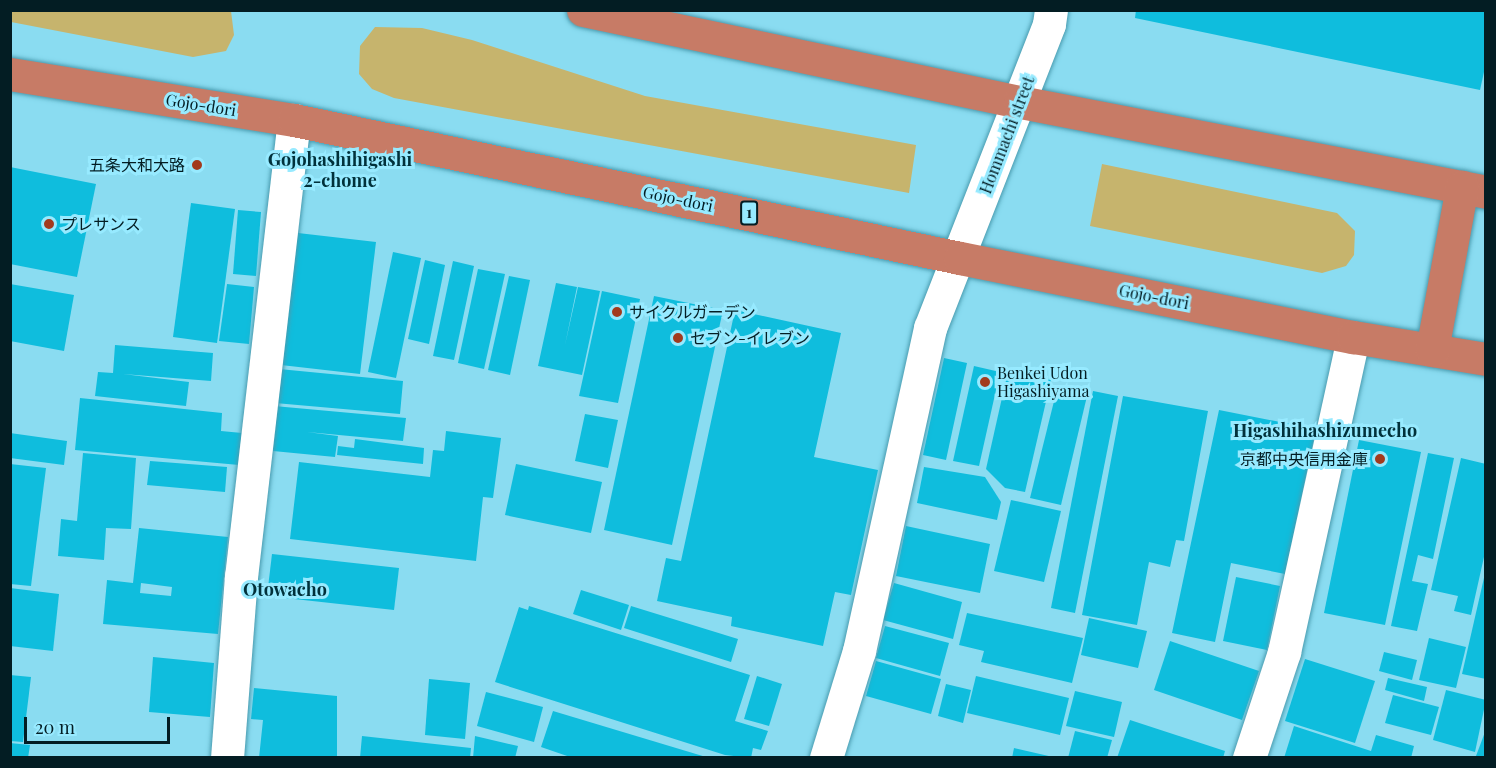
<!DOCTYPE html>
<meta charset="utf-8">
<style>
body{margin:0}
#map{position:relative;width:1496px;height:768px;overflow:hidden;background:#8adcf1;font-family:"Playfair Display","Noto Sans JP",serif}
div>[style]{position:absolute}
.green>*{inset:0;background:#c6b46d}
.building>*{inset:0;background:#0fbddd}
.roads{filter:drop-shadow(0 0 2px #499baf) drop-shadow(0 0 2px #499baf)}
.minor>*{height:33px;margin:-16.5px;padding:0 16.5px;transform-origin:16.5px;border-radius:16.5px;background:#fff}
.highway>*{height:33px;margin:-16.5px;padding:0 16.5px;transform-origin:16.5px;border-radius:16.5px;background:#c77b66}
.dots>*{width:16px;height:16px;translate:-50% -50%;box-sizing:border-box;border:3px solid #97eaff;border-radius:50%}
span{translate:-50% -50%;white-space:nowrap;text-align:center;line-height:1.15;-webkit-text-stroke:6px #97eaff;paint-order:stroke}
.shield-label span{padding:2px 4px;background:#97eaff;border:2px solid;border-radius:4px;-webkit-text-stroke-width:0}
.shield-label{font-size:15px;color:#031d23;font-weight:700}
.street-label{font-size:16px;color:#031d23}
.poi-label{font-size:16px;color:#031d23}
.right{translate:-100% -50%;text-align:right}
.left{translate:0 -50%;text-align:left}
.neighbourhood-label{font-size:18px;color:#01313b;font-weight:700}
.frame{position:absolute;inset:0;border:12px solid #031d23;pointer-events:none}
.scale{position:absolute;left:24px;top:717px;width:146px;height:27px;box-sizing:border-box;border:3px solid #031d23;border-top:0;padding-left:8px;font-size:18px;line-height:21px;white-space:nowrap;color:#031d23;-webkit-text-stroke:4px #97eaff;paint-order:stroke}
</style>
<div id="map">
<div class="green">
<i style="clip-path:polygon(10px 11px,231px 11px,234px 35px,226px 51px,193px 57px,11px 22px)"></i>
<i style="clip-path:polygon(375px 27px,422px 28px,472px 40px,645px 96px,916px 145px,909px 193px,394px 98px,372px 89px,359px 74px,360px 46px)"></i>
<i style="clip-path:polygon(1102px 164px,1337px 213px,1355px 231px,1354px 255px,1346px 266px,1322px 273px,1090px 226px)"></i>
</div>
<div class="building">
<i style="clip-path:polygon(1136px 10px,1486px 10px,1486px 63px,1480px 90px,1135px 18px)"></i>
<i style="clip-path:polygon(10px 167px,96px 184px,77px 277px,10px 264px)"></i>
<i style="clip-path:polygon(191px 203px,235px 209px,217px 343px,173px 337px)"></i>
<i style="clip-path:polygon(238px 210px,261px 212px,256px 276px,233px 274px)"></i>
<i style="clip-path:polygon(298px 233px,376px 242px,360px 374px,281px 365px)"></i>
<i style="clip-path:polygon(393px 252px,421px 258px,396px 378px,368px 372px)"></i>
<i style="clip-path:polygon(425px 260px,445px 265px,429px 344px,408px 339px)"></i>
<i style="clip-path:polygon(453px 261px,474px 266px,454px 360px,433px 356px)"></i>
<i style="clip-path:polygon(478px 269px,505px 274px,484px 369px,458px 363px)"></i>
<i style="clip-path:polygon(509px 276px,530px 280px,510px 375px,488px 370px)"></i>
<i style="clip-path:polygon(556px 283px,577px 287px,565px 345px,578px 287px,600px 291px,582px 375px,538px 366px)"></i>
<i style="clip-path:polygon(10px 284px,74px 295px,64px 351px,10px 341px)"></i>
<i style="clip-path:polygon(227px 284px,254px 287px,249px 344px,219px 341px)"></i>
<i style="clip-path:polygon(602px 291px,640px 299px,618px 403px,579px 396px)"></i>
<i style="clip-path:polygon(654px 296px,723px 310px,672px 545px,604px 530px)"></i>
<i style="clip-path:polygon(735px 310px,841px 333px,814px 457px,878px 470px,851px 595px,835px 592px,823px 646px,731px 626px,732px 617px,657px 601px,666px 558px,681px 561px)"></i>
<i style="clip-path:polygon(115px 345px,213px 353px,211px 381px,123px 374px,189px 382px,186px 406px,95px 396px,98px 372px,113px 373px)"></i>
<i style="clip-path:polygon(944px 358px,967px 363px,946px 460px,923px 455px)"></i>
<i style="clip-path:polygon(974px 366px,1000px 372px,979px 466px,953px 461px)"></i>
<i style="clip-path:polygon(279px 369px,403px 381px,400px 414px,275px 403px)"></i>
<i style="clip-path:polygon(1008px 371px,1051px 380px,1025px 492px,1005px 488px,986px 469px)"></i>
<i style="clip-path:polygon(1058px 385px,1088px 392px,1061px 505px,1030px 498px)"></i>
<i style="clip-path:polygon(1093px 391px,1118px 396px,1075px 613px,1051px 608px)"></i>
<i style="clip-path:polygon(1123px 396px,1208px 411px,1184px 541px,1176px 540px,1170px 567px,1149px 562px,1137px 625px,1082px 615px)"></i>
<i style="clip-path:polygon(80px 398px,222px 413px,221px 431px,242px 433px,239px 465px,75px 450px)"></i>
<i style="clip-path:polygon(274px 406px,406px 418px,403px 441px,307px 432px,338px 436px,335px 457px,273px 451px)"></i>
<i style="clip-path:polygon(1219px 410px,1316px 429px,1285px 574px,1231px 563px,1215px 642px,1172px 633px)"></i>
<i style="clip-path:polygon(585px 414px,618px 420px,608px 468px,575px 461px)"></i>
<i style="clip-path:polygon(446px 431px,501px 438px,493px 498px,483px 497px,476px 561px,290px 539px,299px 462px,430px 477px,433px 450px,444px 451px)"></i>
<i style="clip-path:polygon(10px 433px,67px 441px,64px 465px,10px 458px)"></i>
<i style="clip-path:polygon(355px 439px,424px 448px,423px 464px,337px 455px,338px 446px,354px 448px)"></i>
<i style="clip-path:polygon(1359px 440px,1421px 452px,1385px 625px,1324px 613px)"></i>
<i style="clip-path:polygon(83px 453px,136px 458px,131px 529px,106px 528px,104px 560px,58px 556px,61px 519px,77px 521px)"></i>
<i style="clip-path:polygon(1428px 453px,1454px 458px,1433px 559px,1418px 555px,1412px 581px,1428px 584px,1417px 631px,1391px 626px)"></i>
<i style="clip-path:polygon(1461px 458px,1486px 464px,1486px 548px,1471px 615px,1454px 611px,1458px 596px,1431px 590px)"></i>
<i style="clip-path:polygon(150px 461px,227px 467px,225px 492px,147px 485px)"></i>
<i style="clip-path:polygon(10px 464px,46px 468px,31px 586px,10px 584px)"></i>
<i style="clip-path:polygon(516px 464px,602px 482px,591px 533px,505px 515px)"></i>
<i style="clip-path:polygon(924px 467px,985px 477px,1001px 502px,997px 520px,917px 503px)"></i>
<i style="clip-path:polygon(1011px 500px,1061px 511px,1044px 582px,994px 571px)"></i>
<i style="clip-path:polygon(906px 526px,990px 544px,980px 593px,896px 576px)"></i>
<i style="clip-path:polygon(evenodd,139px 528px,228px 537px,218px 634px,103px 624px,107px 580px,133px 583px,139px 528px,141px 583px,172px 587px,171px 596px,140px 593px,141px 583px)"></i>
<i style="clip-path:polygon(272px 554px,399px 568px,394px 610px,267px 596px)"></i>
<i style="clip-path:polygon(1486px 569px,1486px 679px,1462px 674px)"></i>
<i style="clip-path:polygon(1236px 577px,1280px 586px,1267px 650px,1223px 641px)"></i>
<i style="clip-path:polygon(894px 583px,962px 602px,953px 639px,883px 620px)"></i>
<i style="clip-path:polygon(10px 588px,59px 594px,53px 651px,10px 646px)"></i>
<i style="clip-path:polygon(581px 590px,629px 605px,621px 630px,573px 614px)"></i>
<i style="clip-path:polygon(529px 606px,750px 675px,735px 721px,768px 731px,761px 750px,753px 748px,751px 758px,725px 755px,495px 682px,519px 607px,528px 610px)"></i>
<i style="clip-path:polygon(631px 606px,738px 639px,731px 662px,624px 628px)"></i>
<i style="clip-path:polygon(967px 613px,1083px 638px,1072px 683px,981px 662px,984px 651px,959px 645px)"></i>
<i style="clip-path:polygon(1089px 618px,1147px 631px,1138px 668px,1081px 655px)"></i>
<i style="clip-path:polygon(885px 626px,949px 643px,940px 676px,876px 658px)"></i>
<i style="clip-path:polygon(1429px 638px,1466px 647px,1456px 688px,1419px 680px)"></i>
<i style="clip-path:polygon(1170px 641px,1259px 671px,1242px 720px,1154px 690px)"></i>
<i style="clip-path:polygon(1384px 652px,1417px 660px,1412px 680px,1379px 671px)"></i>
<i style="clip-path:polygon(153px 657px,214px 663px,210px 717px,149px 712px)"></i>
<i style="clip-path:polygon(1305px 659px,1375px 681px,1355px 743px,1285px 721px)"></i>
<i style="clip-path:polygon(876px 661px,941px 679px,931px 714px,866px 696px)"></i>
<i style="clip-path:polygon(10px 675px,31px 677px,23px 742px,10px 741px)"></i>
<i style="clip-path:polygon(757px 676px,782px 684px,769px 726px,744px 719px)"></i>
<i style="clip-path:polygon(976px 676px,1069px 698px,1060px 735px,967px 713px)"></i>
<i style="clip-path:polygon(1388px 678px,1427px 687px,1424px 701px,1385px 690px)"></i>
<i style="clip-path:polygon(429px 679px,470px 683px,465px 739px,425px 735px)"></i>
<i style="clip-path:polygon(946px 684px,971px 690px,963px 723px,938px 716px)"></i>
<i style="clip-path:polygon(254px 688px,337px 696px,337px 758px,259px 758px,263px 720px,251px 719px)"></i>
<i style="clip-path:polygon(1446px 690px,1486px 700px,1475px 752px,1433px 740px)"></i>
<i style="clip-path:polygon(1075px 691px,1122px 702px,1114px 737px,1066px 726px)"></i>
<i style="clip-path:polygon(486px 692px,543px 707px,534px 742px,477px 726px)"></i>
<i style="clip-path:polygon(1393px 695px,1439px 707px,1431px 735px,1385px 723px)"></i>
<i style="clip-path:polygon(553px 711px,706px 757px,706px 758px,573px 758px,541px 747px)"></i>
<i style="clip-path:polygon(1130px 720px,1225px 751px,1223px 758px,1117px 758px)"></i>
<i style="clip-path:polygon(1294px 726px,1371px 751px,1376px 735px,1414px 746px,1411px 758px,1284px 758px)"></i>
<i style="clip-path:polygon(1075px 731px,1112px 740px,1107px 758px,1068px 758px)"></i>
<i style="clip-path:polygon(1485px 732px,1486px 758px,1479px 758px,1476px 756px)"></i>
<i style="clip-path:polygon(362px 736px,471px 748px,470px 758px,360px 758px)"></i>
<i style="clip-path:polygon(475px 736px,518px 746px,515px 758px,473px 758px)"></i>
<i style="clip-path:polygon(10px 743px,30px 745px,28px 758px,10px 758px)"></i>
<i style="clip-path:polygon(1014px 748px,1053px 757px,1053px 758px,1012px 758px)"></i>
</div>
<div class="roads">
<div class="minor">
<i style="left:227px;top:758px;width:182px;rotate:-85.6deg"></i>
<i style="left:241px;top:577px;width:460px;rotate:-83.4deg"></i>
<i style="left:826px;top:758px;width:112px;rotate:-72.9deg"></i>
<i style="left:859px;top:651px;width:331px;rotate:-77.6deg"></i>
<i style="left:930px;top:328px;width:326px;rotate:-68.6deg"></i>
<i style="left:1049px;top:24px;width:14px;rotate:-82deg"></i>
<i style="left:1249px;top:758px;width:112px;rotate:-71.7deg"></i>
<i style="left:1284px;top:652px;width:322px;rotate:-77.6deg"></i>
</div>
<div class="highway">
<i style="left:583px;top:10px;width:447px;rotate:11.9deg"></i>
<i style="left:1020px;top:102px;width:475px;rotate:10.9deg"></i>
<i style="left:10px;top:74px;width:288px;rotate:9.2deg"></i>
<i style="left:294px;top:120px;width:680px;rotate:11.71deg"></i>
<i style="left:960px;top:258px;width:401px;rotate:11.4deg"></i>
<i style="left:1353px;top:337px;width:135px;rotate:9.4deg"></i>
<i style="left:1432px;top:350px;width:166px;rotate:-79.6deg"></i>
</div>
</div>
<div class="dots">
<i style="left:197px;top:165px;background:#a23a1d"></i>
<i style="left:49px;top:224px;background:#a23a1d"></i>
<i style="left:617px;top:312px;background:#a23a1d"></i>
<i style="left:678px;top:338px;background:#a23a1d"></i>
<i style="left:985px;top:382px;background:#a23a1d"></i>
<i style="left:1380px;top:459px;background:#a23a1d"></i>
</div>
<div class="shield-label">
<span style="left:749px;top:213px">1</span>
</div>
<div class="street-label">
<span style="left:201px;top:105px;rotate:9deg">Gojo-dori</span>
<span style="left:1007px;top:135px;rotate:-69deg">Hommachi street</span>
<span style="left:678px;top:199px;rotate:12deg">Gojo-dori</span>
<span style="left:1154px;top:297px;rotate:11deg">Gojo-dori</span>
</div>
<div class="poi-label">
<span class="right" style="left:185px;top:165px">五条大和大路</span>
<span class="left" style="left:61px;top:224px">プレサンス</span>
<span class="left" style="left:629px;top:312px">サイクルガーデン</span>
<span class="left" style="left:690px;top:338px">セブン-イレブン</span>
<span class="left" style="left:997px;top:382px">Benkei Udon<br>Higashiyama</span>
<span class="right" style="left:1368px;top:459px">京都中央信用金庫</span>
</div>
<div class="neighbourhood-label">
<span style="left:340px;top:170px">Gojohashihigashi<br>2-chome</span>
<span style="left:1325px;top:430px">Higashihashizumecho</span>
<span style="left:285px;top:589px">Otowacho</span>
</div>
<div class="frame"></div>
<div class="scale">20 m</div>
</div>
